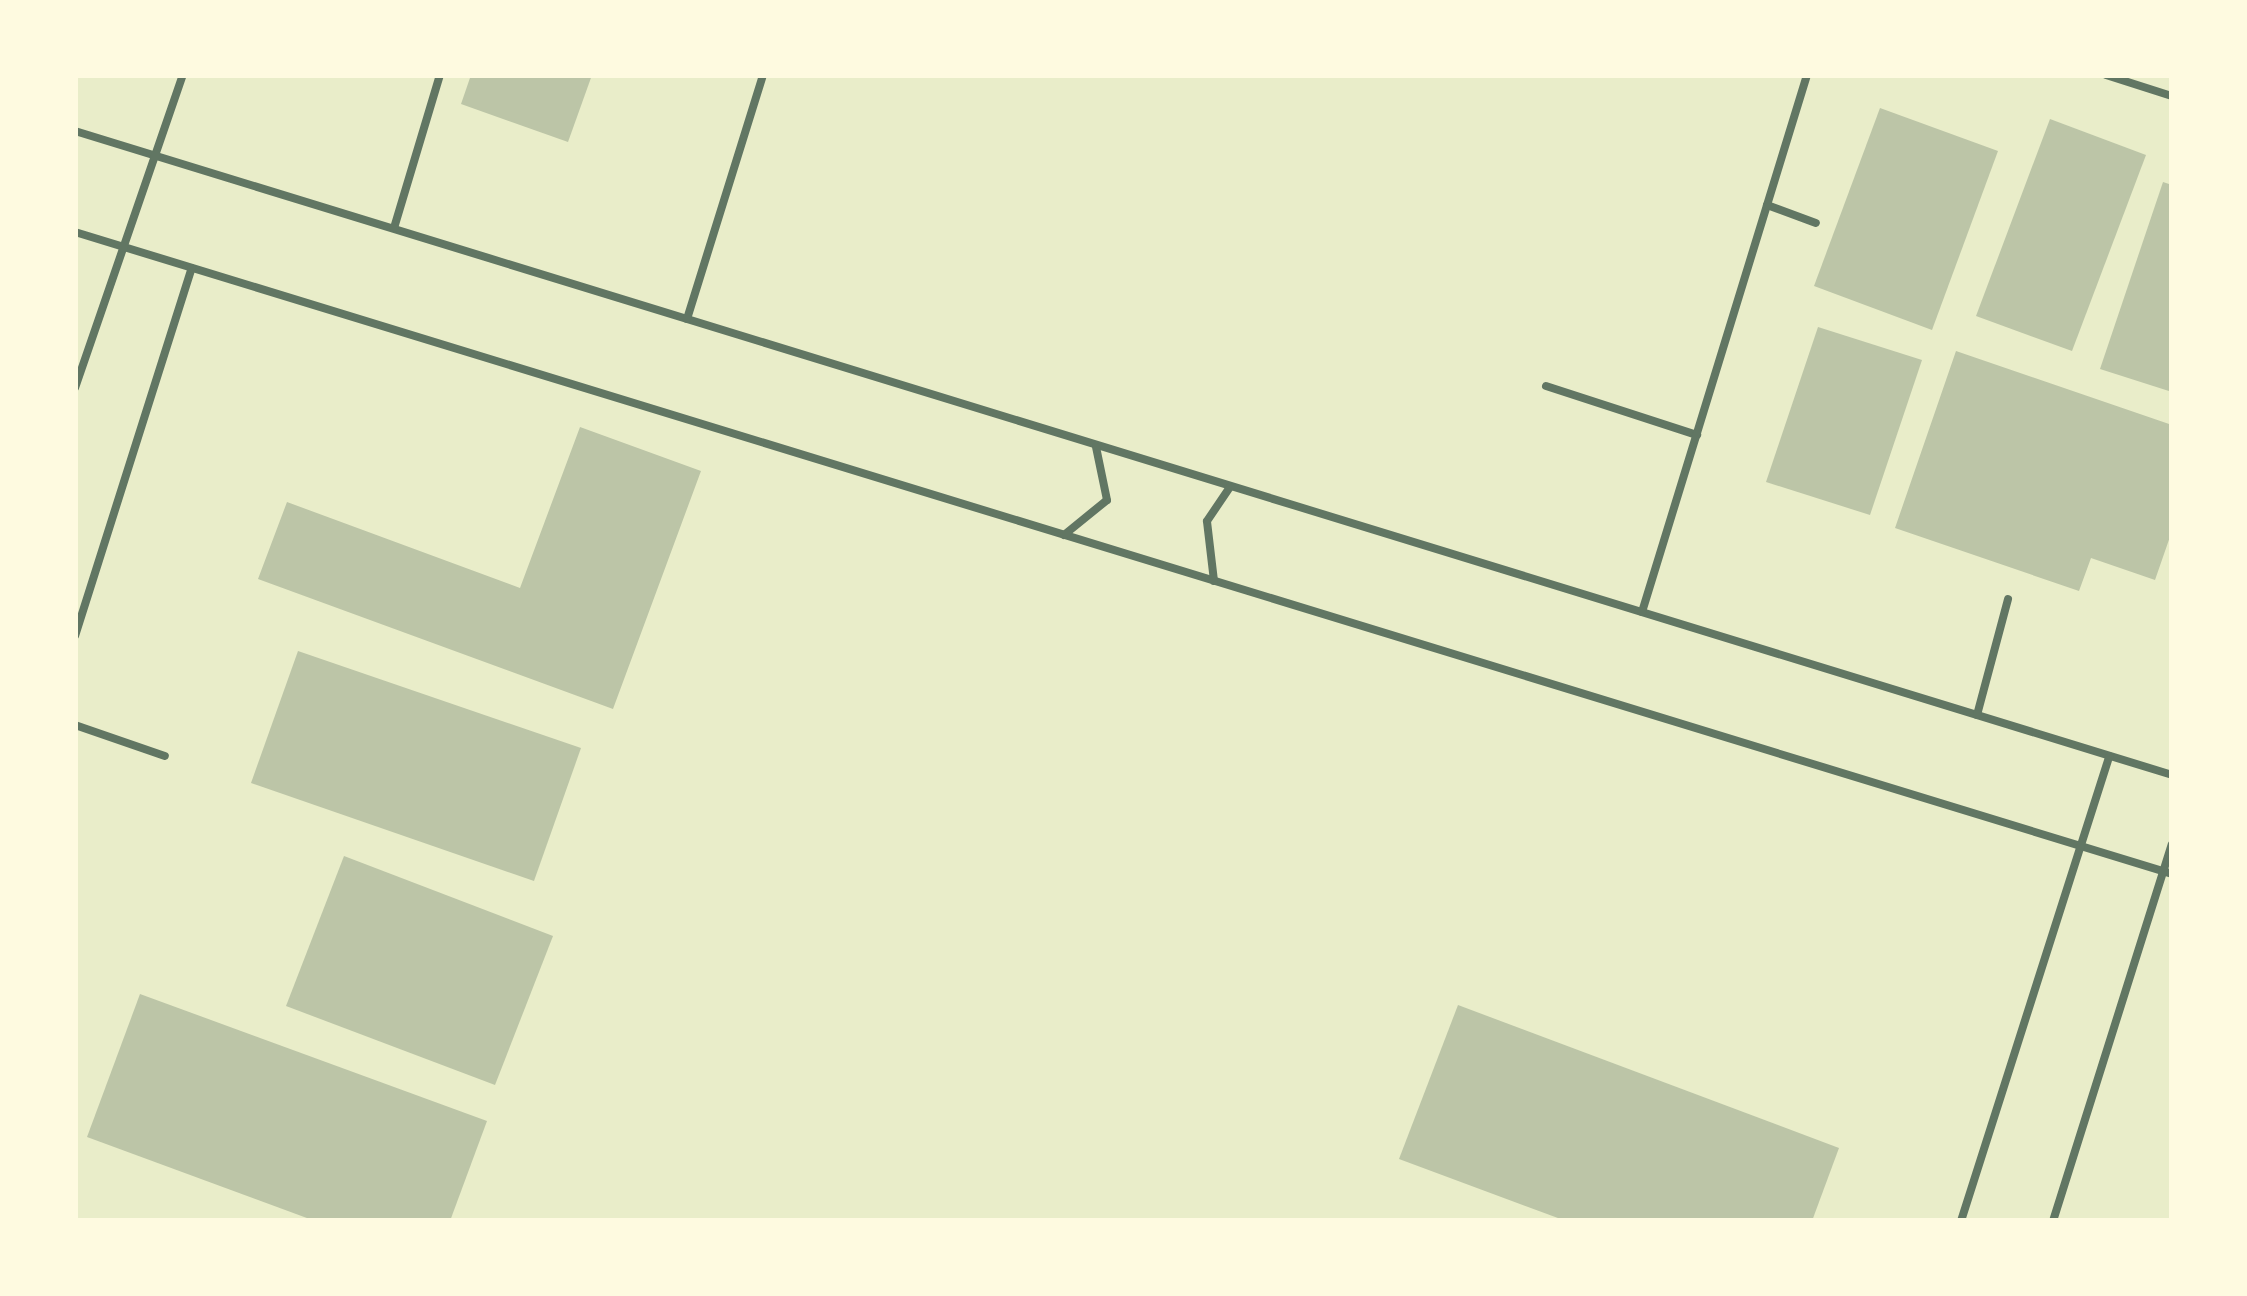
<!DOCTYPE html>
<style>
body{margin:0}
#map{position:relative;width:2247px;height:1296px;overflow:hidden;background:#e9edc9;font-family:"Asap Condensed",sans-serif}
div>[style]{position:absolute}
.building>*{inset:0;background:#bcc5a7}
.service>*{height:8px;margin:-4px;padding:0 4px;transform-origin:4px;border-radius:4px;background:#617663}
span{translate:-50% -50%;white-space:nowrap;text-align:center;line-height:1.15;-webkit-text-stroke:10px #fefae0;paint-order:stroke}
.frame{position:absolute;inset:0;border:78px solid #fefae0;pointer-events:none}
</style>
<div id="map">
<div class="building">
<i style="clip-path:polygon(471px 75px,592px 75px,568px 142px,461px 104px)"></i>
<i style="clip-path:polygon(1880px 108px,1998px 151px,1932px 330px,1814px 286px)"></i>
<i style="clip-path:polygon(2050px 119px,2146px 155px,2072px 351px,1976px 316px)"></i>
<i style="clip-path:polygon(2163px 182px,2172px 185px,2172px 392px,2100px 369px)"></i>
<i style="clip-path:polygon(1818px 327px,1922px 360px,1870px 515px,1766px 482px)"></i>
<i style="clip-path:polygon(1956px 351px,2172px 425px,2172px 531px,2155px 580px,2091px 558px,2079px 591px,1895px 528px)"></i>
<i style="clip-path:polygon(580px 427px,701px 471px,613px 709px,258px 579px,287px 502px,520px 588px)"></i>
<i style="clip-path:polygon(298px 651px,581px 748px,534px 881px,251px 783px)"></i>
<i style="clip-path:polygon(344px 856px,553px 936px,495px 1085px,286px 1006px)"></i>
<i style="clip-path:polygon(140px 994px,487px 1121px,450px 1221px,315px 1221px,87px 1137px)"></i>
<i style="clip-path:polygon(1458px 1005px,1839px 1148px,1812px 1221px,1566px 1221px,1399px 1159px)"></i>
</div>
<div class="service">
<i style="left:2106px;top:75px;width:69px;rotate:17.7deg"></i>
<i style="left:75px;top:131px;width:2194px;rotate:17.07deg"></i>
<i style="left:1767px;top:205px;width:52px;rotate:20.2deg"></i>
<i style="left:394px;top:228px;width:160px;rotate:-73.3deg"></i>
<i style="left:75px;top:232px;width:2193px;rotate:17.02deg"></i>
<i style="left:687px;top:319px;width:256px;rotate:-72.7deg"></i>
<i style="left:1546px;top:386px;width:159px;rotate:18deg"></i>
<i style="left:75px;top:388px;width:331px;rotate:-71deg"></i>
<i style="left:1064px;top:535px;width:55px;rotate:-39.1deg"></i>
<i style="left:1107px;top:500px;width:54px;rotate:-101.7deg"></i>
<i style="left:1214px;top:581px;width:60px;rotate:-96.7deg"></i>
<i style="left:1207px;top:521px;width:41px;rotate:-55.9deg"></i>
<i style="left:1642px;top:612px;width:562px;rotate:-72.92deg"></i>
<i style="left:75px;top:636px;width:386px;rotate:-72.4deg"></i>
<i style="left:1977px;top:715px;width:120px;rotate:-75deg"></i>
<i style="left:75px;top:725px;width:95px;rotate:19deg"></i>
<i style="left:1961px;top:1221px;width:488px;rotate:-72.3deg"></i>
<i style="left:2053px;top:1221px;width:395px;rotate:-72.5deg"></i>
</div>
<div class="frame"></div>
</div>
